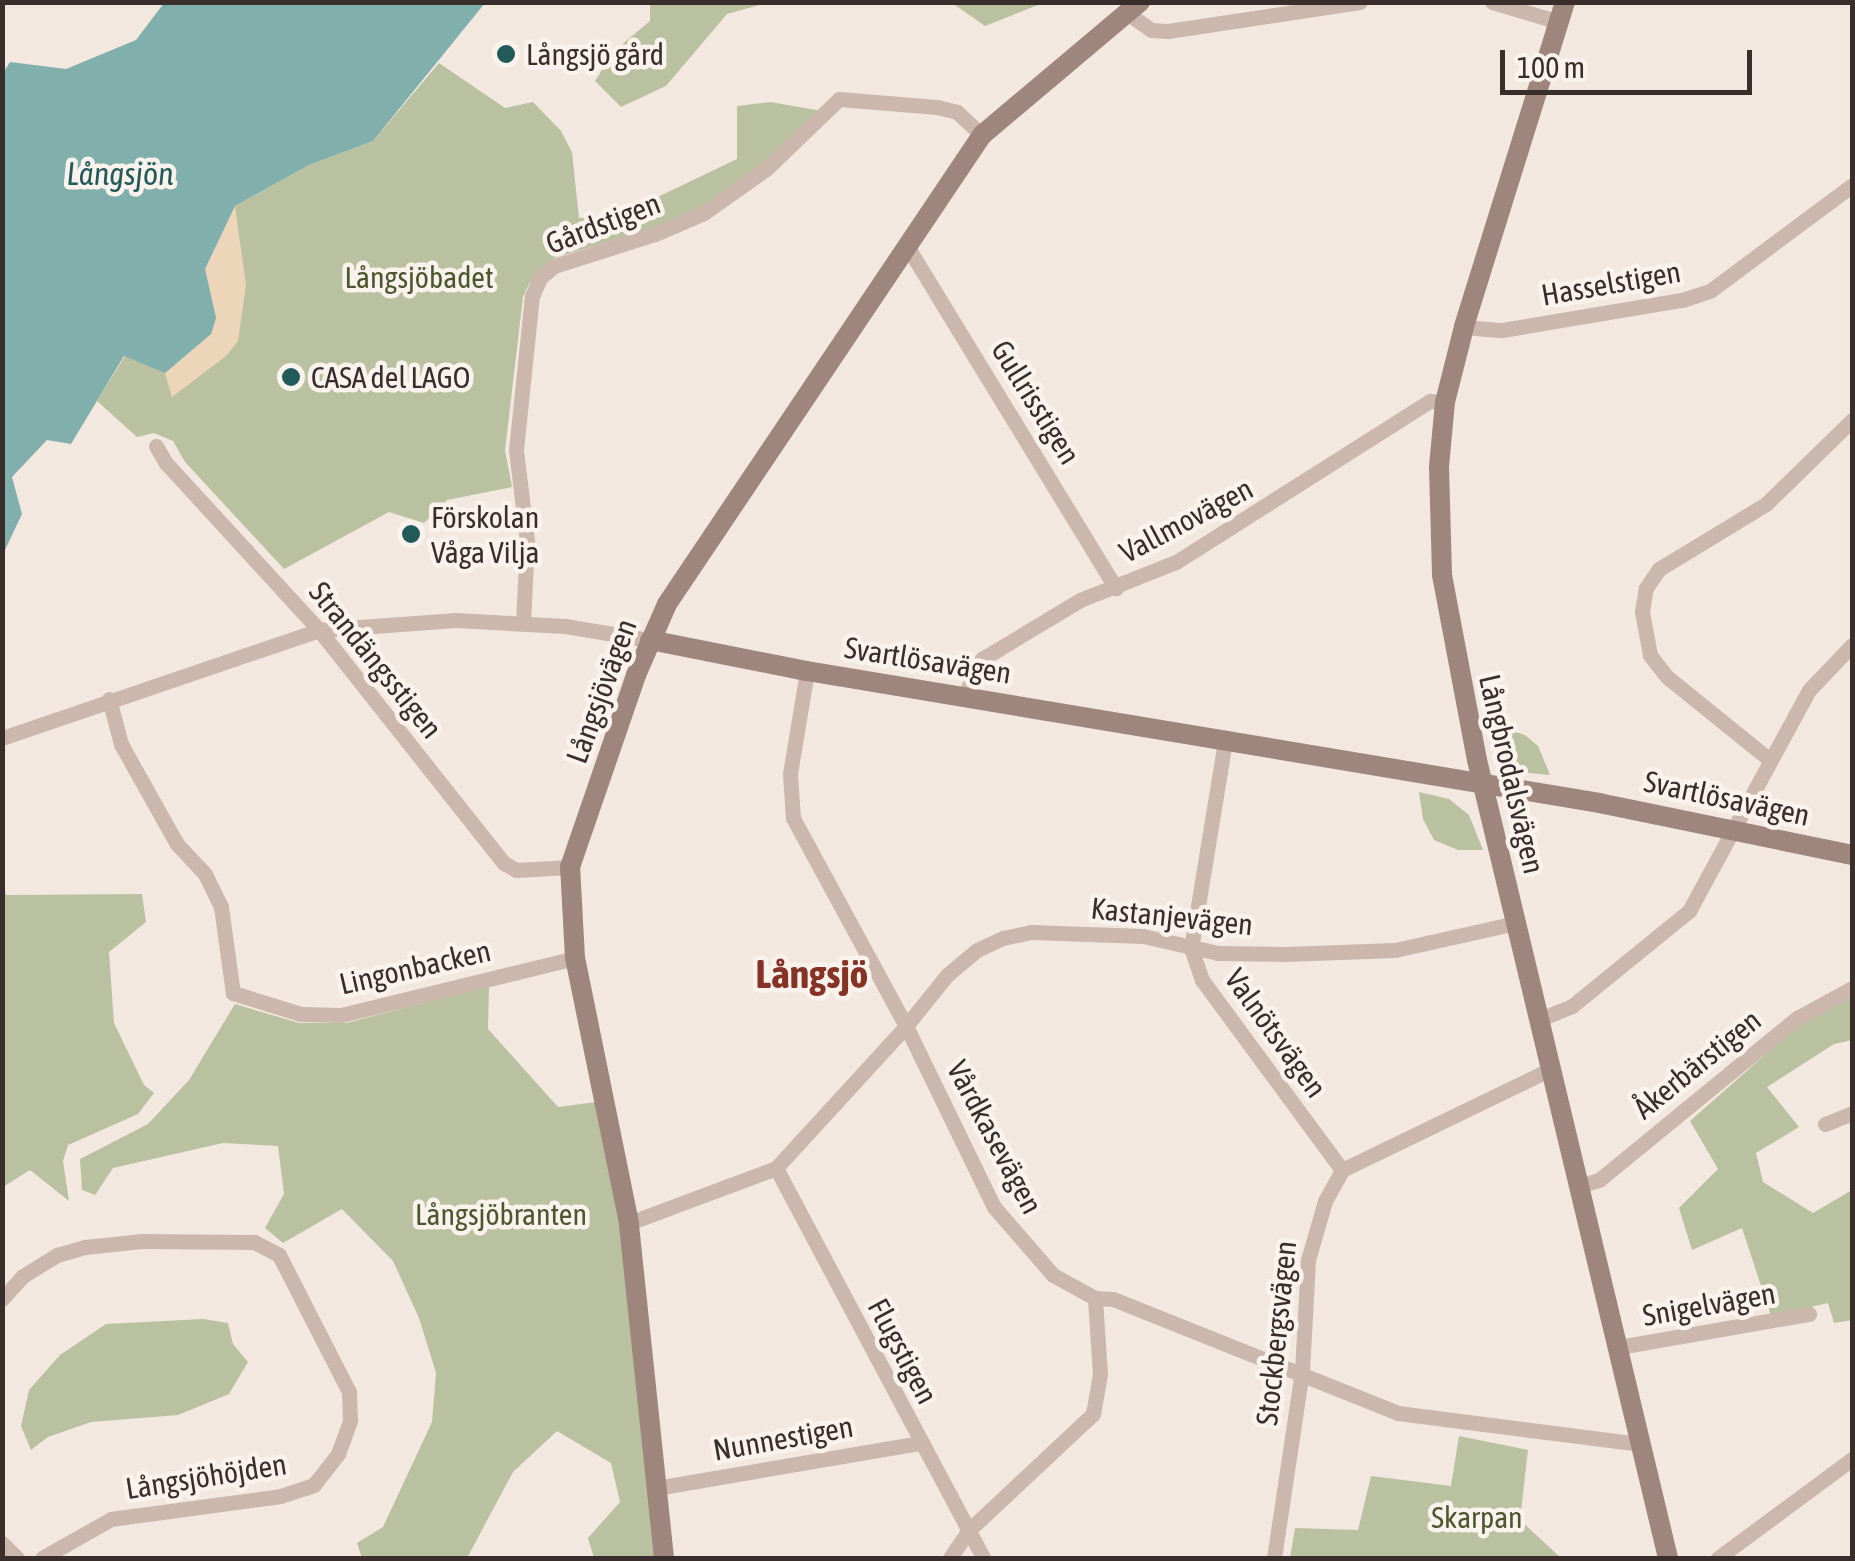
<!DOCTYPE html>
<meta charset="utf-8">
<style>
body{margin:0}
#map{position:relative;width:1855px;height:1561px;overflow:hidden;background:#f2e8e0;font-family:"Asap Condensed",sans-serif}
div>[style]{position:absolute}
.green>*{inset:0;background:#bac1a0}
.sand>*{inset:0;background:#ecd5b9}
.water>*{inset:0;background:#80afac}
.street>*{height:15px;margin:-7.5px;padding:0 7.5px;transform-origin:7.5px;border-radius:7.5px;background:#cbb7ac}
.secondary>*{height:20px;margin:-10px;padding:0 10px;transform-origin:10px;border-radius:10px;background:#9e867d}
.dots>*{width:28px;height:28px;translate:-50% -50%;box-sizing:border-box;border:5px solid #faf3ed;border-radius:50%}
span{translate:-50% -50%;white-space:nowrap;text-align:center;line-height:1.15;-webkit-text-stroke:9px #faf3ed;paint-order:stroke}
.poi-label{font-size:30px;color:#392e2b}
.left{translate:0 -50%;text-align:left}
.street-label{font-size:30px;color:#392e2b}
.park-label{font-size:30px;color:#4c572f}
.water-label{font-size:32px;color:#215a58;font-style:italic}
.district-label{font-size:40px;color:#863326;font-weight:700}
.frame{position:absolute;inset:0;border:5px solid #392e2b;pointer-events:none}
.scale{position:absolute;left:1500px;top:50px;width:252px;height:45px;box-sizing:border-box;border:5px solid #392e2b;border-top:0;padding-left:12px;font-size:30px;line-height:35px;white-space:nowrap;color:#392e2b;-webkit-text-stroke:8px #faf3ed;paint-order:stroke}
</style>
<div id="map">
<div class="green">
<i style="clip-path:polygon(650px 3px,650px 2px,767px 3px,727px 14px,666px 86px,621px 107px,595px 81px,613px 52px,650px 21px)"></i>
<i style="clip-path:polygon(952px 3px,1043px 3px,985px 26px)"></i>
<i style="clip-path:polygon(439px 63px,505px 108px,533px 102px,561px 131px,572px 152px,579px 218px,614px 218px,737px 159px,737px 106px,770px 102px,828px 112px,704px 213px,554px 258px,529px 284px,523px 297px,505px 450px,512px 487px,447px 500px,424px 523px,389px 512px,284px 569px,185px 462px,173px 441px,154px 433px,137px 437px,97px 401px,125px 356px,216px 317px,205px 269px,235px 206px,309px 165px,373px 141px)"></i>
<i style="clip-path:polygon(1487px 723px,1525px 735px,1538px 746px,1550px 775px,1529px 773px,1505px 763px,1490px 745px)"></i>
<i style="clip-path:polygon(1419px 792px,1449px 799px,1469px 815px,1483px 850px,1458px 850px,1434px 840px,1423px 819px)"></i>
<i style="clip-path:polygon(2px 877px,6px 895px,142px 894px,146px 922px,109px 952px,114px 1023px,144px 1085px,154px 1093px,138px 1114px,68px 1145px,63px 1161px,69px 1201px,30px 1170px,3px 1187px)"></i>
<i style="clip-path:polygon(489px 986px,488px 1029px,558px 1107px,596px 1102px,625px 1223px,660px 1558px,594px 1558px,588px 1538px,620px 1502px,611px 1463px,557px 1431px,513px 1472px,467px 1558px,362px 1558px,357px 1543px,383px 1527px,432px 1422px,436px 1373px,419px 1318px,393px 1261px,342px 1209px,283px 1243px,265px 1228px,284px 1194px,278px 1146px,223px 1143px,113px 1168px,95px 1195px,82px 1190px,80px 1159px,148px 1124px,189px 1080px,235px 1004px,299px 1023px,346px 1023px)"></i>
<i style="clip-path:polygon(1852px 996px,1852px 1040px,1834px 1044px,1767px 1087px,1799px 1127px,1756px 1153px,1763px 1182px,1813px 1213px,1852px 1190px,1852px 1320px,1834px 1323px,1828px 1303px,1771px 1316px,1742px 1228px,1692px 1250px,1679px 1208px,1718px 1169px,1690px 1121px,1801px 1023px)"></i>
<i style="clip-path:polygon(203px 1319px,228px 1323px,233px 1344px,248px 1362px,229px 1394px,178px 1415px,91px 1422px,48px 1437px,31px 1450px,21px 1426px,29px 1390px,60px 1355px,106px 1324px)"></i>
<i style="clip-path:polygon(1459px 1436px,1528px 1450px,1520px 1520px,1561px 1558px,1290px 1558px,1295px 1528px,1358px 1530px,1371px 1476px,1451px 1486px)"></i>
</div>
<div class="sand">
<i style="clip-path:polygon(235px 206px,246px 285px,238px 341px,226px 356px,172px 397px,165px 373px,211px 333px,216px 317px,205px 269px)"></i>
</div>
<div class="water">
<i style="clip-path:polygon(164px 3px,485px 3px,373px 141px,309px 165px,235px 206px,205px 269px,216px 318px,211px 334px,165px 373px,124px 356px,71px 444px,47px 440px,12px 477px,22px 514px,3px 554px,3px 73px,10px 62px,66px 69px,136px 40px)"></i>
</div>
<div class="street">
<i style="left:1492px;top:2px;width:70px;rotate:16.6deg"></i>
<i style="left:1127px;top:13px;width:29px;rotate:35deg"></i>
<i style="left:1151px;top:30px;width:17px;rotate:3deg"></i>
<i style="left:1168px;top:31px;width:194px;rotate:-8.6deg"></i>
<i style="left:907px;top:246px;width:401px;rotate:58.6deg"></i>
<i style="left:1464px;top:327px;width:38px;rotate:5deg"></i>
<i style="left:1502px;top:330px;width:182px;rotate:-9.5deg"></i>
<i style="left:1682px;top:300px;width:29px;rotate:-18deg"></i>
<i style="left:1710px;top:291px;width:177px;rotate:-36.7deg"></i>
<i style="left:156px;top:446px;width:20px;rotate:60deg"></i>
<i style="left:166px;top:463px;width:226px;rotate:47.5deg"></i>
<i style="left:319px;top:630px;width:298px;rotate:51.6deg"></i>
<i style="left:504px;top:863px;width:14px;rotate:30deg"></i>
<i style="left:516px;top:870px;width:54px;rotate:-3.2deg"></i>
<i style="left:523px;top:623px;width:82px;rotate:-87.2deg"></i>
<i style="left:527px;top:541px;width:92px;rotate:-96.9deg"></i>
<i style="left:516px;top:450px;width:155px;rotate:-84.1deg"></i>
<i style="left:532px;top:296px;width:20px;rotate:-66deg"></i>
<i style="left:540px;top:278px;width:18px;rotate:-41deg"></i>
<i style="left:554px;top:266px;width:106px;rotate:-17.6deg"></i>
<i style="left:655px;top:234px;width:53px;rotate:-23.2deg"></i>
<i style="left:704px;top:213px;width:76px;rotate:-35.4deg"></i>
<i style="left:766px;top:169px;width:101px;rotate:-43.8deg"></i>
<i style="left:839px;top:99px;width:98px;rotate:4.7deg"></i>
<i style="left:937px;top:107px;width:21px;rotate:14deg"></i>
<i style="left:957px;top:112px;width:34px;rotate:43deg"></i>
<i style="left:807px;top:671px;width:104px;rotate:99.4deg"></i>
<i style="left:790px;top:774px;width:44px;rotate:86.1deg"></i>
<i style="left:793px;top:818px;width:237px;rotate:61.5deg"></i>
<i style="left:906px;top:1026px;width:201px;rotate:64.1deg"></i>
<i style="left:994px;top:1207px;width:90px;rotate:49.1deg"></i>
<i style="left:1053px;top:1275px;width:48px;rotate:28.7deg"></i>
<i style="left:1095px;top:1298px;width:18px;rotate:3deg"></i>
<i style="left:1113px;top:1299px;width:307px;rotate:21.8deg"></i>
<i style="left:1398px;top:1413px;width:243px;rotate:7.3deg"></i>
<i style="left:964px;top:696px;width:41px;rotate:-64.1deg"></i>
<i style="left:982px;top:659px;width:114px;rotate:-31deg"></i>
<i style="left:1080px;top:600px;width:103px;rotate:-21.6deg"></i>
<i style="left:1176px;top:562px;width:301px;rotate:-32.4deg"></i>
<i style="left:1430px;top:401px;width:15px;rotate:4deg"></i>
<i style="left:109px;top:699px;width:47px;rotate:75.1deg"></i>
<i style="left:121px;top:744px;width:31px;rotate:61deg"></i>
<i style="left:136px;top:771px;width:84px;rotate:60.7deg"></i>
<i style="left:177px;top:844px;width:41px;rotate:47deg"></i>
<i style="left:205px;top:874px;width:37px;rotate:64deg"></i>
<i style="left:221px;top:907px;width:87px;rotate:82.1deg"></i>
<i style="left:233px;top:993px;width:71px;rotate:17.2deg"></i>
<i style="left:301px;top:1014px;width:40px;rotate:1.4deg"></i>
<i style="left:341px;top:1015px;width:241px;rotate:-13.7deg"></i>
<i style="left:2px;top:738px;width:335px;rotate:-18.8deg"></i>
<i style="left:319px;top:630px;width:137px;rotate:-4.2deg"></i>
<i style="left:456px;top:620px;width:109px;rotate:3.2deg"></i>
<i style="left:565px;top:626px;width:86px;rotate:9.4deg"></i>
<i style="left:1225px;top:741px;width:210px;rotate:99.3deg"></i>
<i style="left:1191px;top:948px;width:34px;rotate:71deg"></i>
<i style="left:1202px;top:980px;width:236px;rotate:53.6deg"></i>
<i style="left:1770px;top:760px;width:132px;rotate:-141.1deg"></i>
<i style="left:1667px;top:677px;width:28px;rotate:-128deg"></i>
<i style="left:1650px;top:655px;width:44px;rotate:-100.5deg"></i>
<i style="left:1642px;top:612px;width:24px;rotate:-81deg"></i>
<i style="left:1646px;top:588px;width:23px;rotate:-56deg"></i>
<i style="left:1659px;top:569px;width:125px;rotate:-31.3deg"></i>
<i style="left:1766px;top:504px;width:120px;rotate:-44.3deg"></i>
<i style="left:1540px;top:1019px;width:35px;rotate:-22deg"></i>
<i style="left:1572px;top:1006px;width:151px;rotate:-39.1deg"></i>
<i style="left:1689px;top:911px;width:251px;rotate:-61.5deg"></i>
<i style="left:1809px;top:690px;width:62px;rotate:-46.3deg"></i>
<i style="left:1825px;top:1124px;width:29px;rotate:-22deg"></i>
<i style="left:776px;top:1168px;width:442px;rotate:62deg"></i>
<i style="left:1579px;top:1186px;width:21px;rotate:-17deg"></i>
<i style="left:1599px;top:1180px;width:256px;rotate:-39.3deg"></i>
<i style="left:1797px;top:1018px;width:63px;rotate:-28.6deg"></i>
<i style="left:629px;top:1223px;width:157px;rotate:-20.5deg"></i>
<i style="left:776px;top:1168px;width:193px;rotate:-47.5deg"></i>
<i style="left:906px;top:1026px;width:65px;rotate:-51.2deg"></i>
<i style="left:947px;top:975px;width:39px;rotate:-40deg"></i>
<i style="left:977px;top:950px;width:29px;rotate:-25deg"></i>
<i style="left:1003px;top:938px;width:29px;rotate:-12deg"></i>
<i style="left:1031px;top:932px;width:112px;rotate:2deg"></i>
<i style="left:1143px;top:936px;width:77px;rotate:12.8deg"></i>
<i style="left:1218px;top:953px;width:67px;rotate:0.9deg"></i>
<i style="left:1285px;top:954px;width:110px;rotate:-2.1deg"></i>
<i style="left:1395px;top:950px;width:124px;rotate:-12.6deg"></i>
<i style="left:2px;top:1299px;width:31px;rotate:-48deg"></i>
<i style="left:23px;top:1276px;width:40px;rotate:-32deg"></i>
<i style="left:57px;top:1255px;width:29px;rotate:-16deg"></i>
<i style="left:85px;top:1247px;width:57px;rotate:-6deg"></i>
<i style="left:142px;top:1241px;width:112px;rotate:0.5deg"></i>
<i style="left:254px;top:1242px;width:28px;rotate:27deg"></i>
<i style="left:279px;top:1255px;width:154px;rotate:62.9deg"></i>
<i style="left:349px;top:1392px;width:29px;rotate:88deg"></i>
<i style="left:350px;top:1421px;width:35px;rotate:110deg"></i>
<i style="left:338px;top:1454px;width:39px;rotate:128deg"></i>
<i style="left:314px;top:1485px;width:35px;rotate:162deg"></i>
<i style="left:281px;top:1496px;width:172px;rotate:172.3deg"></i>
<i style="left:111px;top:1519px;width:79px;rotate:150.5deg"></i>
<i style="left:1619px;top:1347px;width:193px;rotate:-9.9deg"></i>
<i style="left:656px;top:1488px;width:268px;rotate:-9.7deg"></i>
<i style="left:2px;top:1543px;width:21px;rotate:45deg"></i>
<i style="left:950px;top:1558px;width:34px;rotate:-56deg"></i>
<i style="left:969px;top:1530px;width:170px;rotate:-43.1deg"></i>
<i style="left:1093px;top:1414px;width:41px;rotate:-80.1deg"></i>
<i style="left:1100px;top:1374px;width:76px;rotate:-93.8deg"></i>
<i style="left:1274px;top:1558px;width:189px;rotate:-81.5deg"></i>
<i style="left:1302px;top:1371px;width:111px;rotate:-86.9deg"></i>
<i style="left:1308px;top:1260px;width:61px;rotate:-73.9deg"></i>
<i style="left:1325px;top:1201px;width:35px;rotate:-61deg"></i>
<i style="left:1342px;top:1170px;width:232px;rotate:-25.8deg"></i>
<i style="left:1718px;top:1558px;width:167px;rotate:-36.5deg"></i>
</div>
<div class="secondary">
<i style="left:1565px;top:2px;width:340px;rotate:107.3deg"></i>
<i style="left:1464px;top:327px;width:77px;rotate:104.2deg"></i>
<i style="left:1445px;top:402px;width:65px;rotate:95.3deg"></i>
<i style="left:1439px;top:467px;width:108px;rotate:88.4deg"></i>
<i style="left:1442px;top:575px;width:188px;rotate:79.3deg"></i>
<i style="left:1477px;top:760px;width:821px;rotate:76.54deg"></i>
<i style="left:650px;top:640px;width:160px;rotate:11.2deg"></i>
<i style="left:807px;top:671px;width:803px;rotate:9.46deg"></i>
<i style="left:1599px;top:803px;width:258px;rotate:11.6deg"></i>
<i style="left:664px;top:1558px;width:337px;rotate:-96deg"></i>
<i style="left:629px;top:1223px;width:270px;rotate:-101.5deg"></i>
<i style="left:575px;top:958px;width:91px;rotate:-93.1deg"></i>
<i style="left:570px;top:867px;width:203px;rotate:-71deg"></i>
<i style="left:636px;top:675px;width:77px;rotate:-66.4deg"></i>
<i style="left:667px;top:604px;width:565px;rotate:-56.11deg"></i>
<i style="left:982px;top:135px;width:207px;rotate:-40.1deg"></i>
</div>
<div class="dots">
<i style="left:506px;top:54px;background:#215a58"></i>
<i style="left:291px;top:377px;background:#215a58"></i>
<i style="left:411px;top:534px;background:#215a58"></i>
</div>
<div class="poi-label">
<span class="left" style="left:526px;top:54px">Långsjö gård</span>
<span class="left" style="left:311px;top:377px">CASA del LAGO</span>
<span class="left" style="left:431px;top:534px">Förskolan<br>Våga Vilja</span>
</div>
<div class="street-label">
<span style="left:603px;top:223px;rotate:-21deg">Gårdstigen</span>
<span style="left:1611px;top:283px;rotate:-10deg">Hasselstigen</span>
<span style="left:1036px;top:402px;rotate:58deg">Gullrisstigen</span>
<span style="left:1186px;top:520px;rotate:-28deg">Vallmovägen</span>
<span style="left:376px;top:660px;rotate:51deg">Strandängsstigen</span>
<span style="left:928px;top:660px;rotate:9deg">Svartlösavägen</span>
<span style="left:601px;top:691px;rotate:-70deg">Långsjövägen</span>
<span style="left:1512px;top:774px;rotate:77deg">Långbrodalsvägen</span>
<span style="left:1727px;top:798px;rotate:12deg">Svartlösavägen</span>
<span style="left:1172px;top:916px;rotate:6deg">Kastanjevägen</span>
<span style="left:415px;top:967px;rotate:-13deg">Lingonbacken</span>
<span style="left:1276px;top:1033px;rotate:54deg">Valnötsvägen</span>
<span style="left:1697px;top:1064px;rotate:-39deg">Åkerbärstigen</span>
<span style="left:995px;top:1137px;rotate:62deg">Vårdkasevägen</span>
<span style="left:1709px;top:1304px;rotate:-10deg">Snigelvägen</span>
<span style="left:1276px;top:1333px;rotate:-84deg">Stockbergsvägen</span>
<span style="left:903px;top:1351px;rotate:62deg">Flugstigen</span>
<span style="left:783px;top:1438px;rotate:-10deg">Nunnestigen</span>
<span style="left:206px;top:1476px;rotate:-9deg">Långsjöhöjden</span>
</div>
<div class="park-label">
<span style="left:419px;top:277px">Långsjöbadet</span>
<span style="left:501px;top:1214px">Långsjöbranten</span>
<span style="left:1477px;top:1517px">Skarpan</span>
</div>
<div class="water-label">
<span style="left:120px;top:174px">Långsjön</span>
</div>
<div class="district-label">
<span style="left:812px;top:974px">Långsjö</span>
</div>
<div class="frame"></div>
<div class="scale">100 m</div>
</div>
